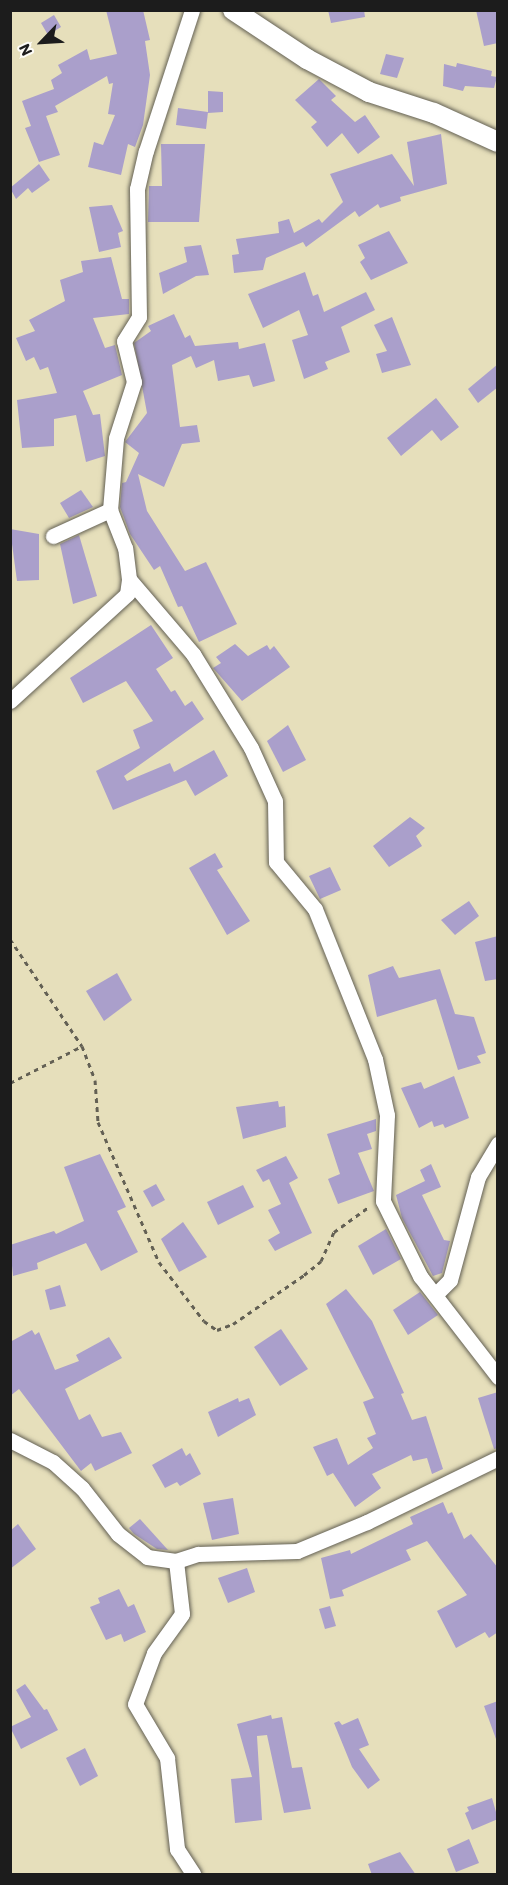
<!DOCTYPE html>
<style>
body{margin:0}
#map{position:relative;width:508px;height:1885px;overflow:hidden;background:#e6dfbb;font-family:Itim,sans-serif}
div>[style]{position:absolute}
.building>*{inset:0;background:#aa9fcb}
.path>*{height:3px;margin-top:-1.5px;transform-origin:0;background:repeating-linear-gradient(90deg,#636054 0 4.5px,transparent 0 9px)}
.roads{filter:drop-shadow(0 0 2px #636054) drop-shadow(0 0 2px #636054)}
.minor>*{height:15px;margin:-7.5px;padding:0 7.5px;transform-origin:7.5px;border-radius:7.5px;background:#fff}
.tertiary>*{height:20px;margin:-10px;padding:0 10px;transform-origin:10px;border-radius:10px;background:#fff}
span{translate:-50% -50%;white-space:nowrap;text-align:center;line-height:1.15;-webkit-text-stroke:4.5px #fdfcf7;paint-order:stroke}
.frame{position:absolute;inset:0;border:12px solid #1c1c1c;pointer-events:none}
.north{position:absolute;left:12px;top:12px;width:60px;height:60px;-webkit-text-stroke:4px #fdfcf7;paint-order:stroke;rotate:245deg;font-size:16px;font-weight:700;line-height:24px;text-align:center;color:#1c1c1c}
.north::after{content:'';display:block;margin:auto;width:21px;height:27px;background:#1c1c1c;clip-path:polygon(50% 0,100% 100%,50% 72%,0 100%)}
</style>
<div id="map">
<div class="building">
<i style="clip-path:polygon(106px 10px,143px 10px,150px 40px,145px 41px,150px 75px,143px 125px,135px 147px,128px 144px,121px 175px,88px 167px,94px 142px,103px 145px,115px 115px,108px 114px,113px 83px,109px 84px,107px 76px,55px 106px,58px 112px,46px 116px,60px 155px,39px 162px,25px 128px,31px 126px,22px 101px,54px 89px,51px 80px,62px 73px,58px 65px,87px 49px,90px 60px,117px 54px)"></i>
<i style="clip-path:polygon(328px 10px,364px 10px,365px 17px,331px 23px)"></i>
<i style="clip-path:polygon(476px 10px,498px 10px,498px 43px,484px 46px)"></i>
<i style="clip-path:polygon(54px 15px,61px 27px,48px 35px,41px 23px)"></i>
<i style="clip-path:polygon(386px 54px,404px 58px,397px 78px,380px 74px)"></i>
<i style="clip-path:polygon(457px 63px,492px 71px,491px 76px,497px 77px,494px 88px,465px 86px,463px 91px,443px 86px,444px 64px,456px 67px)"></i>
<i style="clip-path:polygon(319px 79px,336px 96px,331px 100px,355px 122px,365px 115px,380px 137px,358px 154px,342px 133px,327px 147px,311px 127px,317px 122px,295px 100px)"></i>
<i style="clip-path:polygon(208px 91px,223px 92px,223px 112px,208px 113px)"></i>
<i style="clip-path:polygon(178px 108px,208px 112px,206px 129px,176px 125px)"></i>
<i style="clip-path:polygon(441px 134px,447px 184px,400px 197px,401px 201px,380px 208px,378px 204px,359px 217px,355px 211px,306px 247px,303px 242px,266px 258px,263px 270px,234px 273px,232px 255px,239px 254px,236px 239px,279px 233px,278px 222px,289px 219px,294px 233px,319px 219px,322px 223px,343px 202px,330px 174px,392px 154px,414px 186px,407px 142px)"></i>
<i style="clip-path:polygon(161px 144px,205px 144px,199px 222px,148px 222px,149px 186px,162px 186px)"></i>
<i style="clip-path:polygon(39px 164px,50px 180px,32px 193px,28px 188px,16px 199px,10px 188px)"></i>
<i style="clip-path:polygon(112px 205px,123px 231px,118px 233px,121px 247px,99px 252px,89px 207px)"></i>
<i style="clip-path:polygon(389px 231px,408px 263px,371px 280px,360px 262px,365px 258px,358px 245px)"></i>
<i style="clip-path:polygon(201px 245px,209px 275px,196px 276px,163px 294px,159px 273px,187px 262px,184px 247px)"></i>
<i style="clip-path:polygon(111px 257px,122px 299px,129px 299px,129px 314px,93px 318px,105px 348px,115px 345px,122px 375px,83px 391px,93px 415px,100px 414px,105px 456px,86px 462px,76px 415px,54px 419px,54px 446px,22px 448px,17px 400px,57px 393px,48px 367px,40px 370px,34px 357px,26px 361px,16px 338px,35px 331px,29px 320px,65px 301px,60px 280px,83px 272px,81px 261px)"></i>
<i style="clip-path:polygon(305px 272px,313px 296px,318px 294px,324px 312px,366px 292px,375px 310px,341px 327px,350px 352px,325px 362px,328px 369px,304px 379px,292px 340px,308px 335px,299px 310px,263px 328px,248px 294px)"></i>
<i style="clip-path:polygon(174px 314px,185px 338px,190px 335px,195px 346px,238px 342px,239px 349px,265px 343px,275px 381px,253px 387px,249px 375px,218px 381px,214px 360px,196px 368px,191px 356px,172px 365px,180px 427px,197px 425px,200px 442px,182px 444px,164px 487px,138px 474px,147px 511px,185px 571px,206px 562px,237px 624px,199px 642px,182px 606px,178px 607px,160px 566px,154px 570px,130px 534px,120px 507px,122px 483px,126px 482px,139px 453px,125px 442px,147px 413px,134px 343px,151px 331px,148px 326px)"></i>
<i style="clip-path:polygon(392px 317px,411px 365px,382px 373px,376px 354px,387px 351px,374px 325px)"></i>
<i style="clip-path:polygon(498px 364px,498px 387px,478px 403px,468px 389px)"></i>
<i style="clip-path:polygon(436px 398px,459px 427px,441px 441px,432px 430px,401px 456px,387px 438px)"></i>
<i style="clip-path:polygon(81px 490px,93px 507px,69px 518px,60px 503px)"></i>
<i style="clip-path:polygon(10px 529px,39px 534px,39px 580px,17px 581px)"></i>
<i style="clip-path:polygon(79px 535px,97px 596px,73px 604px,60px 544px)"></i>
<i style="clip-path:polygon(151px 625px,173px 658px,156px 669px,171px 692px,175px 690px,185px 706px,192px 701px,204px 719px,124px 776px,127px 781px,170px 763px,174px 772px,214px 750px,228px 776px,195px 796px,186px 780px,113px 810px,96px 771px,140px 748px,133px 730px,153px 721px,126px 681px,83px 703px,70px 678px)"></i>
<i style="clip-path:polygon(235px 644px,248px 656px,267px 645px,270px 650px,274px 646px,290px 667px,242px 701px,213px 668px,221px 663px,216px 657px)"></i>
<i style="clip-path:polygon(288px 725px,306px 760px,283px 772px,267px 741px)"></i>
<i style="clip-path:polygon(410px 817px,425px 828px,416px 836px,422px 846px,389px 867px,373px 846px)"></i>
<i style="clip-path:polygon(215px 853px,223px 867px,217px 870px,250px 921px,227px 935px,189px 868px)"></i>
<i style="clip-path:polygon(330px 867px,341px 890px,320px 899px,309px 876px)"></i>
<i style="clip-path:polygon(469px 901px,479px 916px,455px 935px,441px 920px)"></i>
<i style="clip-path:polygon(498px 936px,498px 979px,485px 981px,475px 942px)"></i>
<i style="clip-path:polygon(393px 966px,399px 978px,440px 969px,455px 1014px,474px 1017px,486px 1053px,477px 1056px,481px 1063px,458px 1070px,436px 999px,377px 1017px,368px 975px)"></i>
<i style="clip-path:polygon(117px 973px,132px 1000px,104px 1021px,86px 991px)"></i>
<i style="clip-path:polygon(454px 1076px,469px 1118px,445px 1128px,443px 1124px,434px 1127px,432px 1121px,419px 1128px,401px 1088px,421px 1082px,424px 1089px)"></i>
<i style="clip-path:polygon(278px 1101px,279px 1107px,285px 1106px,286px 1127px,243px 1139px,236px 1107px)"></i>
<i style="clip-path:polygon(376px 1119px,376px 1131px,367px 1134px,372px 1149px,358px 1153px,374px 1191px,338px 1204px,328px 1179px,340px 1174px,327px 1134px)"></i>
<i style="clip-path:polygon(100px 1154px,126px 1207px,117px 1211px,138px 1252px,101px 1271px,86px 1243px,37px 1263px,38px 1269px,13px 1276px,10px 1245px,54px 1231px,56px 1234px,84px 1221px,64px 1167px)"></i>
<i style="clip-path:polygon(286px 1156px,298px 1178px,289px 1183px,312px 1233px,275px 1251px,268px 1240px,280px 1233px,268px 1210px,281px 1204px,269px 1179px,263px 1182px,256px 1170px)"></i>
<i style="clip-path:polygon(431px 1164px,441px 1187px,422px 1195px,444px 1240px,450px 1241px,442px 1273px,433px 1276px,402px 1218px,396px 1195px,425px 1181px,420px 1170px)"></i>
<i style="clip-path:polygon(156px 1184px,165px 1200px,152px 1207px,143px 1191px)"></i>
<i style="clip-path:polygon(243px 1185px,254px 1207px,218px 1225px,207px 1202px)"></i>
<i style="clip-path:polygon(183px 1222px,207px 1257px,179px 1272px,161px 1239px)"></i>
<i style="clip-path:polygon(386px 1229px,401px 1259px,373px 1275px,358px 1246px)"></i>
<i style="clip-path:polygon(60px 1285px,66px 1306px,50px 1310px,45px 1290px)"></i>
<i style="clip-path:polygon(346px 1289px,372px 1321px,404px 1393px,401px 1394px,412px 1420px,426px 1416px,443px 1469px,432px 1474px,427px 1458px,413px 1461px,411px 1455px,372px 1474px,381px 1488px,355px 1507px,333px 1473px,327px 1476px,313px 1447px,337px 1438px,348px 1465px,373px 1448px,367px 1438px,376px 1434px,363px 1402px,374px 1398px,326px 1304px)"></i>
<i style="clip-path:polygon(420px 1292px,438px 1315px,408px 1335px,393px 1310px)"></i>
<i style="clip-path:polygon(281px 1329px,308px 1369px,280px 1386px,254px 1347px)"></i>
<i style="clip-path:polygon(32px 1330px,35px 1335px,39px 1332px,55px 1370px,79px 1361px,76px 1355px,109px 1337px,122px 1358px,65px 1389px,79px 1420px,90px 1414px,102px 1437px,121px 1432px,132px 1453px,95px 1471px,91px 1463px,81px 1471px,19px 1389px,10px 1396px,10px 1342px)"></i>
<i style="clip-path:polygon(498px 1392px,498px 1448px,494px 1449px,478px 1398px)"></i>
<i style="clip-path:polygon(238px 1398px,239px 1402px,249px 1398px,256px 1415px,218px 1437px,208px 1412px)"></i>
<i style="clip-path:polygon(182px 1448px,186px 1456px,190px 1453px,201px 1474px,180px 1486px,177px 1482px,165px 1488px,152px 1465px)"></i>
<i style="clip-path:polygon(233px 1498px,239px 1534px,212px 1540px,203px 1503px)"></i>
<i style="clip-path:polygon(443px 1502px,448px 1514px,452px 1512px,464px 1539px,471px 1534px,498px 1568px,498px 1632px,489px 1638px,485px 1632px,456px 1648px,437px 1611px,467px 1595px,427px 1541px,406px 1550px,411px 1560px,342px 1590px,344px 1596px,330px 1599px,321px 1558px,350px 1550px,351px 1554px,413px 1524px,410px 1517px)"></i>
<i style="clip-path:polygon(140px 1519px,168px 1550px,157px 1549px,134px 1534px,129px 1528px)"></i>
<i style="clip-path:polygon(18px 1524px,36px 1549px,10px 1569px,10px 1531px)"></i>
<i style="clip-path:polygon(247px 1568px,255px 1592px,228px 1603px,218px 1578px)"></i>
<i style="clip-path:polygon(119px 1589px,128px 1607px,134px 1604px,146px 1632px,124px 1642px,121px 1634px,106px 1640px,90px 1607px,100px 1603px,98px 1598px)"></i>
<i style="clip-path:polygon(330px 1606px,336px 1626px,325px 1629px,319px 1609px)"></i>
<i style="clip-path:polygon(25px 1684px,44px 1710px,47px 1709px,58px 1730px,21px 1749px,10px 1727px,31px 1717px,16px 1690px)"></i>
<i style="clip-path:polygon(498px 1701px,498px 1739px,496px 1739px,484px 1706px)"></i>
<i style="clip-path:polygon(271px 1715px,272px 1719px,282px 1717px,292px 1768px,302px 1767px,311px 1809px,284px 1813px,267px 1735px,257px 1736px,262px 1820px,235px 1823px,231px 1779px,252px 1777px,237px 1724px)"></i>
<i style="clip-path:polygon(358px 1718px,369px 1745px,359px 1749px,380px 1780px,368px 1789px,352px 1767px,334px 1723px,339px 1721px,342px 1725px)"></i>
<i style="clip-path:polygon(85px 1748px,98px 1776px,80px 1786px,66px 1758px)"></i>
<i style="clip-path:polygon(492px 1798px,498px 1819px,472px 1830px,465px 1813px,469px 1811px,467px 1807px)"></i>
<i style="clip-path:polygon(469px 1839px,479px 1863px,456px 1872px,447px 1849px)"></i>
<i style="clip-path:polygon(400px 1852px,416px 1875px,372px 1875px,368px 1864px)"></i>
</div>
<div class="path">
<i style="left:10px;top:939px;width:129px;rotate:56.1deg"></i>
<i style="left:82px;top:1046px;width:36px;rotate:69deg"></i>
<i style="left:95px;top:1080px;width:42px;rotate:85.9deg"></i>
<i style="left:98px;top:1122px;width:153px;rotate:66.5deg"></i>
<i style="left:159px;top:1262px;width:74px;rotate:52.7deg"></i>
<i style="left:204px;top:1321px;width:16px;rotate:35deg"></i>
<i style="left:217px;top:1330px;width:17px;rotate:-21deg"></i>
<i style="left:233px;top:1324px;width:86px;rotate:-34.6deg"></i>
<i style="left:304px;top:1275px;width:22px;rotate:-39deg"></i>
<i style="left:321px;top:1261px;width:32px;rotate:-66deg"></i>
<i style="left:334px;top:1232px;width:44px;rotate:-35.8deg"></i>
<i style="left:10px;top:1083px;width:81px;rotate:-27.2deg"></i>
</div>
<div class="roads">
<div class="minor">
<i style="left:53px;top:536px;width:63px;rotate:-24.5deg"></i>
<i style="left:129px;top:579px;width:99px;rotate:49.5deg"></i>
<i style="left:193px;top:654px;width:110px;rotate:58.3deg"></i>
<i style="left:251px;top:748px;width:58px;rotate:65.6deg"></i>
<i style="left:275px;top:801px;width:61px;rotate:89.1deg"></i>
<i style="left:276px;top:862px;width:61px;rotate:50.3deg"></i>
<i style="left:315px;top:909px;width:162px;rotate:68.2deg"></i>
<i style="left:375px;top:1059px;width:57px;rotate:77.9deg"></i>
<i style="left:387px;top:1115px;width:86px;rotate:92.7deg"></i>
<i style="left:383px;top:1201px;width:84px;rotate:63.7deg"></i>
<i style="left:420px;top:1276px;width:128px;rotate:52.3deg"></i>
<i style="left:10px;top:701px;width:159px;rotate:-42.4deg"></i>
<i style="left:127px;top:594px;width:15px;rotate:-82deg"></i>
<i style="left:129px;top:579px;width:31px;rotate:-97deg"></i>
<i style="left:125px;top:548px;width:41px;rotate:-111.5deg"></i>
<i style="left:110px;top:510px;width:72px;rotate:-85.2deg"></i>
<i style="left:116px;top:438px;width:59px;rotate:-72.2deg"></i>
<i style="left:134px;top:382px;width:42px;rotate:-103.7deg"></i>
<i style="left:124px;top:341px;width:28px;rotate:-58deg"></i>
<i style="left:139px;top:317px;width:128px;rotate:-90.9deg"></i>
<i style="left:137px;top:189px;width:39px;rotate:-77deg"></i>
<i style="left:146px;top:151px;width:148px;rotate:-71.9deg"></i>
<i style="left:435px;top:1295px;width:21px;rotate:-45deg"></i>
<i style="left:450px;top:1280px;width:107px;rotate:-74.8deg"></i>
<i style="left:478px;top:1177px;width:39px;rotate:-59deg"></i>
<i style="left:10px;top:1440px;width:48px;rotate:27.1deg"></i>
<i style="left:53px;top:1462px;width:39px;rotate:42deg"></i>
<i style="left:82px;top:1488px;width:58px;rotate:52deg"></i>
<i style="left:118px;top:1534px;width:37px;rotate:38deg"></i>
<i style="left:147px;top:1557px;width:29px;rotate:8deg"></i>
<i style="left:176px;top:1561px;width:23px;rotate:-18deg"></i>
<i style="left:198px;top:1554px;width:99px;rotate:-1.7deg"></i>
<i style="left:297px;top:1551px;width:76px;rotate:-22.5deg"></i>
<i style="left:367px;top:1522px;width:146px;rotate:-26deg"></i>
<i style="left:176px;top:1561px;width:53px;rotate:83.5deg"></i>
<i style="left:182px;top:1614px;width:48px;rotate:125.7deg"></i>
<i style="left:154px;top:1653px;width:54px;rotate:110.4deg"></i>
<i style="left:135px;top:1704px;width:63px;rotate:59.3deg"></i>
<i style="left:167px;top:1758px;width:92px;rotate:83.7deg"></i>
<i style="left:177px;top:1849px;width:30px;rotate:57deg"></i>
</div>
<div class="tertiary">
<i style="left:233px;top:10px;width:89px;rotate:33.5deg"></i>
<i style="left:307px;top:59px;width:70px;rotate:28deg"></i>
<i style="left:369px;top:92px;width:68px;rotate:17.9deg"></i>
<i style="left:434px;top:113px;width:70px;rotate:24.4deg"></i>
</div>
</div>
<div class="frame"></div>
<div class="north">N</div>
</div>
